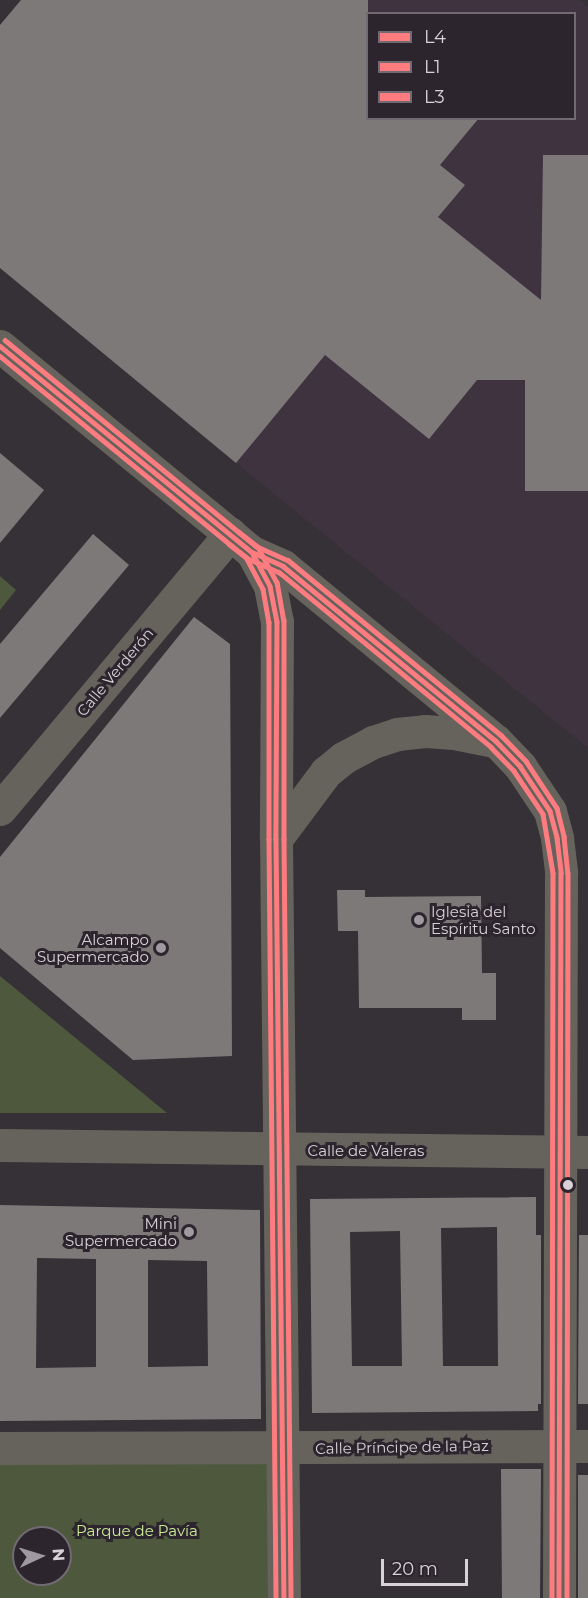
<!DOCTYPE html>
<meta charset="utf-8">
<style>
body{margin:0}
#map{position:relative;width:588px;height:1598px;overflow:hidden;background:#363136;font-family:Montserrat,sans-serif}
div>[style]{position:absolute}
.built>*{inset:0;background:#3f3340}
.green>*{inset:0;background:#4d583d}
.building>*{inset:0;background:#7e7979}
.street>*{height:33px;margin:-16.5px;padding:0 16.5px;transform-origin:16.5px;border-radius:16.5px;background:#66625c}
.bus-1>*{height:4.5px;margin:-2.25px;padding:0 2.25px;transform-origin:2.25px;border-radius:2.25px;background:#fe7b80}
.bus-2>*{height:4.5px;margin:-2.25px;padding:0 2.25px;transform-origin:2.25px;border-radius:2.25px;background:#fe7b80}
.bus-3>*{height:4.5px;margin:-2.25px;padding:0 2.25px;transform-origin:2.25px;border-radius:2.25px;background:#fe7b80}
.dots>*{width:16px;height:16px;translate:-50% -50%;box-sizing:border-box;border:3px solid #2d252e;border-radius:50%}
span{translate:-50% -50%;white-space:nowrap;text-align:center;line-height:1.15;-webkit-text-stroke:6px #2d252e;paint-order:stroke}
.street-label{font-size:15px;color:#d8d2d8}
.poi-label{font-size:15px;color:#d8d2d8}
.left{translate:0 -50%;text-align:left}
.right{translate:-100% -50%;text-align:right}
.park-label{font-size:15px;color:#caeb96}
.legend{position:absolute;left:366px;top:12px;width:210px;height:108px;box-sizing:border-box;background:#2d252e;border:2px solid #716a72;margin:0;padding:8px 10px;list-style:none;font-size:18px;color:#d8d2d8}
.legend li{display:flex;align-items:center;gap:12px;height:30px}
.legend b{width:30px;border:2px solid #716a72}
.north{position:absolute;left:12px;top:1526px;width:60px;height:60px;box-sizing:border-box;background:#2d252e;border:2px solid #716a72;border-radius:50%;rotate:86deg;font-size:16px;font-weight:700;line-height:24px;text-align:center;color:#d8d2d8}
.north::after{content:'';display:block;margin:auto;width:21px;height:27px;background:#9f9a9f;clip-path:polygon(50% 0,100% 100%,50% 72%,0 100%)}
.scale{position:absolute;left:381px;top:1559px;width:87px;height:27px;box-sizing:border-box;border:3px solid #d8d2d8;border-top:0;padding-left:8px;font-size:18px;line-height:21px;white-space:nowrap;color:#d8d2d8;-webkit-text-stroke:4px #2d252e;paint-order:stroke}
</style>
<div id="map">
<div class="built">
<i style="clip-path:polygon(evenodd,21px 0,580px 0,588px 7px,588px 748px,236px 463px,0 268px,0 25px,21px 0,368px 14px,574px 14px,574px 118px,368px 118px,368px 14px)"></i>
</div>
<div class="green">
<i style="clip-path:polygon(0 576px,16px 590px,0 610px)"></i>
<i style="clip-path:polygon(0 976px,167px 1113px,0 1113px)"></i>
<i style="clip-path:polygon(evenodd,0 1464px,273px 1464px,273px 1598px,0 1598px,0 1464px,24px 1538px,60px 1538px,60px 1574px,24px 1574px,24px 1538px)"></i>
</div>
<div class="building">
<i style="clip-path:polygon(21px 0,368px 0,368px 118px,479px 118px,440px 165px,465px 185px,438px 217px,541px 300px,543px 155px,588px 155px,588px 491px,525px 491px,525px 380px,477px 380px,429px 439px,325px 355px,236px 463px,0 268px,0 25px)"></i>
<i style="clip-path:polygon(0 453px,44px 490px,0 543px)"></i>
<i style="clip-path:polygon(93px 534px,129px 565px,0 718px,0 644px)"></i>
<i style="clip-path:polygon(194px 617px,230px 644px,232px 1056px,133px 1060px,0 948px,0 857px)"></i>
<i style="clip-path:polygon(337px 890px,365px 890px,365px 897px,481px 896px,482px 973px,496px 973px,496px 1020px,462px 1020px,462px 1008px,359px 1008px,358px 931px,338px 931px)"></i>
<i style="clip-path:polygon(evenodd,536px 1197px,536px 1235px,541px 1235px,541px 1404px,538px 1404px,538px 1411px,312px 1413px,310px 1199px,536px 1197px,497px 1227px,498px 1366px,443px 1366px,441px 1228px,497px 1227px,536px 1197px,400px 1231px,402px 1366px,352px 1366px,350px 1232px,400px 1231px)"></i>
<i style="clip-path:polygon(evenodd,0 1205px,260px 1210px,261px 1419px,0 1421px,0 1205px,37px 1258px,96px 1259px,96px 1367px,36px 1368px,37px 1258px,0 1205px,148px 1260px,207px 1261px,208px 1366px,148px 1367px,148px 1260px)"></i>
<i style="clip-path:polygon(579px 1235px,588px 1235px,588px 1404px,578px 1404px)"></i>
<i style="clip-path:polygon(501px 1469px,541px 1469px,540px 1598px,502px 1598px)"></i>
<i style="clip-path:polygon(578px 1475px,588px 1475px,588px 1598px,578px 1598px)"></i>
</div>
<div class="street">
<i style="left:0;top:346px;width:325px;rotate:39.3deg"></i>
<i style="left:252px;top:552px;width:34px;rotate:24deg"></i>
<i style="left:283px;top:566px;width:276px;rotate:39.4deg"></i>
<i style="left:496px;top:741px;width:35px;rotate:46deg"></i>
<i style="left:520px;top:766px;width:54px;rotate:56.3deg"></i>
<i style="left:550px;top:811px;width:28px;rotate:75deg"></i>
<i style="left:557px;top:838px;width:35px;rotate:83deg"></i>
<i style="left:561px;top:873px;width:725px;rotate:90.16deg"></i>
<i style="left:252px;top:552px;width:38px;rotate:62deg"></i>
<i style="left:270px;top:586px;width:36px;rotate:79deg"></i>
<i style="left:277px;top:621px;width:218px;rotate:90.3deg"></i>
<i style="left:276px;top:839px;width:759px;rotate:89.4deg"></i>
<i style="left:0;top:809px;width:359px;rotate:-50.1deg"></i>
<i style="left:276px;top:839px;width:84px;rotate:-53.3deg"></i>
<i style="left:326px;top:772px;width:22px;rotate:-39deg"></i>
<i style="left:343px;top:758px;width:34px;rotate:-28deg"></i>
<i style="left:373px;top:742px;width:25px;rotate:-18deg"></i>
<i style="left:397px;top:734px;width:28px;rotate:-6deg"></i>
<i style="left:425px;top:731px;width:29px;rotate:4deg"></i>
<i style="left:454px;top:733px;width:41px;rotate:11.3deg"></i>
<i style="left:0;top:1145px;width:588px;rotate:0.68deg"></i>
<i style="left:0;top:1448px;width:588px;rotate:-0.19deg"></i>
</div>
<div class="bus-1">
<i style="left:0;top:346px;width:325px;rotate:39.3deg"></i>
<i style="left:252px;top:552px;width:34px;rotate:24deg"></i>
<i style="left:283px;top:566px;width:276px;rotate:39.4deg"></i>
<i style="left:496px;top:741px;width:35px;rotate:46deg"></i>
<i style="left:520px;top:766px;width:54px;rotate:56.3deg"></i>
<i style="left:550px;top:811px;width:28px;rotate:75deg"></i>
<i style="left:557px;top:838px;width:35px;rotate:83deg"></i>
<i style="left:561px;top:873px;width:725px;rotate:90.16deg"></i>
<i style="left:252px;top:552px;width:38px;rotate:62deg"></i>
<i style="left:270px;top:586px;width:36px;rotate:79deg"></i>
<i style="left:277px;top:621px;width:218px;rotate:90.3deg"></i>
<i style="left:276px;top:839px;width:759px;rotate:89.4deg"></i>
</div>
<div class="bus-2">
<i style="left:0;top:356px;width:319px;rotate:39.3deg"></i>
<i style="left:247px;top:558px;width:35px;rotate:24deg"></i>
<i style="left:279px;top:572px;width:275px;rotate:39.5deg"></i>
<i style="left:491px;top:747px;width:33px;rotate:46deg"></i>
<i style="left:514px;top:771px;width:52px;rotate:56deg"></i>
<i style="left:543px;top:814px;width:60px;rotate:80.4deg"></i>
<i style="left:553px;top:873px;width:725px;rotate:90.08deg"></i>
<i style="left:229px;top:544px;width:21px;rotate:37deg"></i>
<i style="left:246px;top:557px;width:36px;rotate:62deg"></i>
<i style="left:263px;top:589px;width:34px;rotate:80deg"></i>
<i style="left:269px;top:622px;width:217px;rotate:90deg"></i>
<i style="left:269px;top:839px;width:759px;rotate:89.47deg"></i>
</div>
<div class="bus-3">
<i style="left:5px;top:340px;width:325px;rotate:39.4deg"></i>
<i style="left:256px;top:546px;width:35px;rotate:24deg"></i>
<i style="left:288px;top:560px;width:276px;rotate:39.4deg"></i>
<i style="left:501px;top:735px;width:36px;rotate:46deg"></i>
<i style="left:526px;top:761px;width:56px;rotate:56.6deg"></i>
<i style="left:557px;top:808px;width:30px;rotate:76deg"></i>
<i style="left:564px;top:837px;width:36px;rotate:84deg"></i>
<i style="left:568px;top:873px;width:725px;rotate:90.08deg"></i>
<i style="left:239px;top:532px;width:24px;rotate:38deg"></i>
<i style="left:258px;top:547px;width:40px;rotate:62deg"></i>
<i style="left:277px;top:582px;width:39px;rotate:80deg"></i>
<i style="left:284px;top:620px;width:219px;rotate:90deg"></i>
<i style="left:284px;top:839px;width:759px;rotate:89.47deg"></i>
</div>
<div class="dots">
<i style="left:419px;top:920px;background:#9f9a9f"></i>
<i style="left:161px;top:948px;background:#9f9a9f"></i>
<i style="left:568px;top:1185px;background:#d8d2d8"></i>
<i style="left:189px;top:1232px;background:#9f9a9f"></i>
</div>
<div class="street-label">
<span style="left:115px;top:672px;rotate:-50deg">Calle Verderón</span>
<span style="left:366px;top:1151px">Calle de Valeras</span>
<span style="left:402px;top:1447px;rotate:-1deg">Calle Príncipe de la Paz</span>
</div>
<div class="poi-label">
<span class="left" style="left:431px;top:920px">Iglesia del<br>Espíritu Santo</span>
<span class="right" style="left:149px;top:948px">Alcampo<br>Supermercado</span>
<span class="right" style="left:177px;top:1232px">Mini<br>Supermercado</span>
</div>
<div class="park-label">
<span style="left:137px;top:1531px">Parque de Pavía</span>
</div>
<ul class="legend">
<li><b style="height:8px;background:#fe7b80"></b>L4</li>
<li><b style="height:8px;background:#fe7b80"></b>L1</li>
<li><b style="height:8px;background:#fe7b80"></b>L3</li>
</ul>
<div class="north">N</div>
<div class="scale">20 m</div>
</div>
